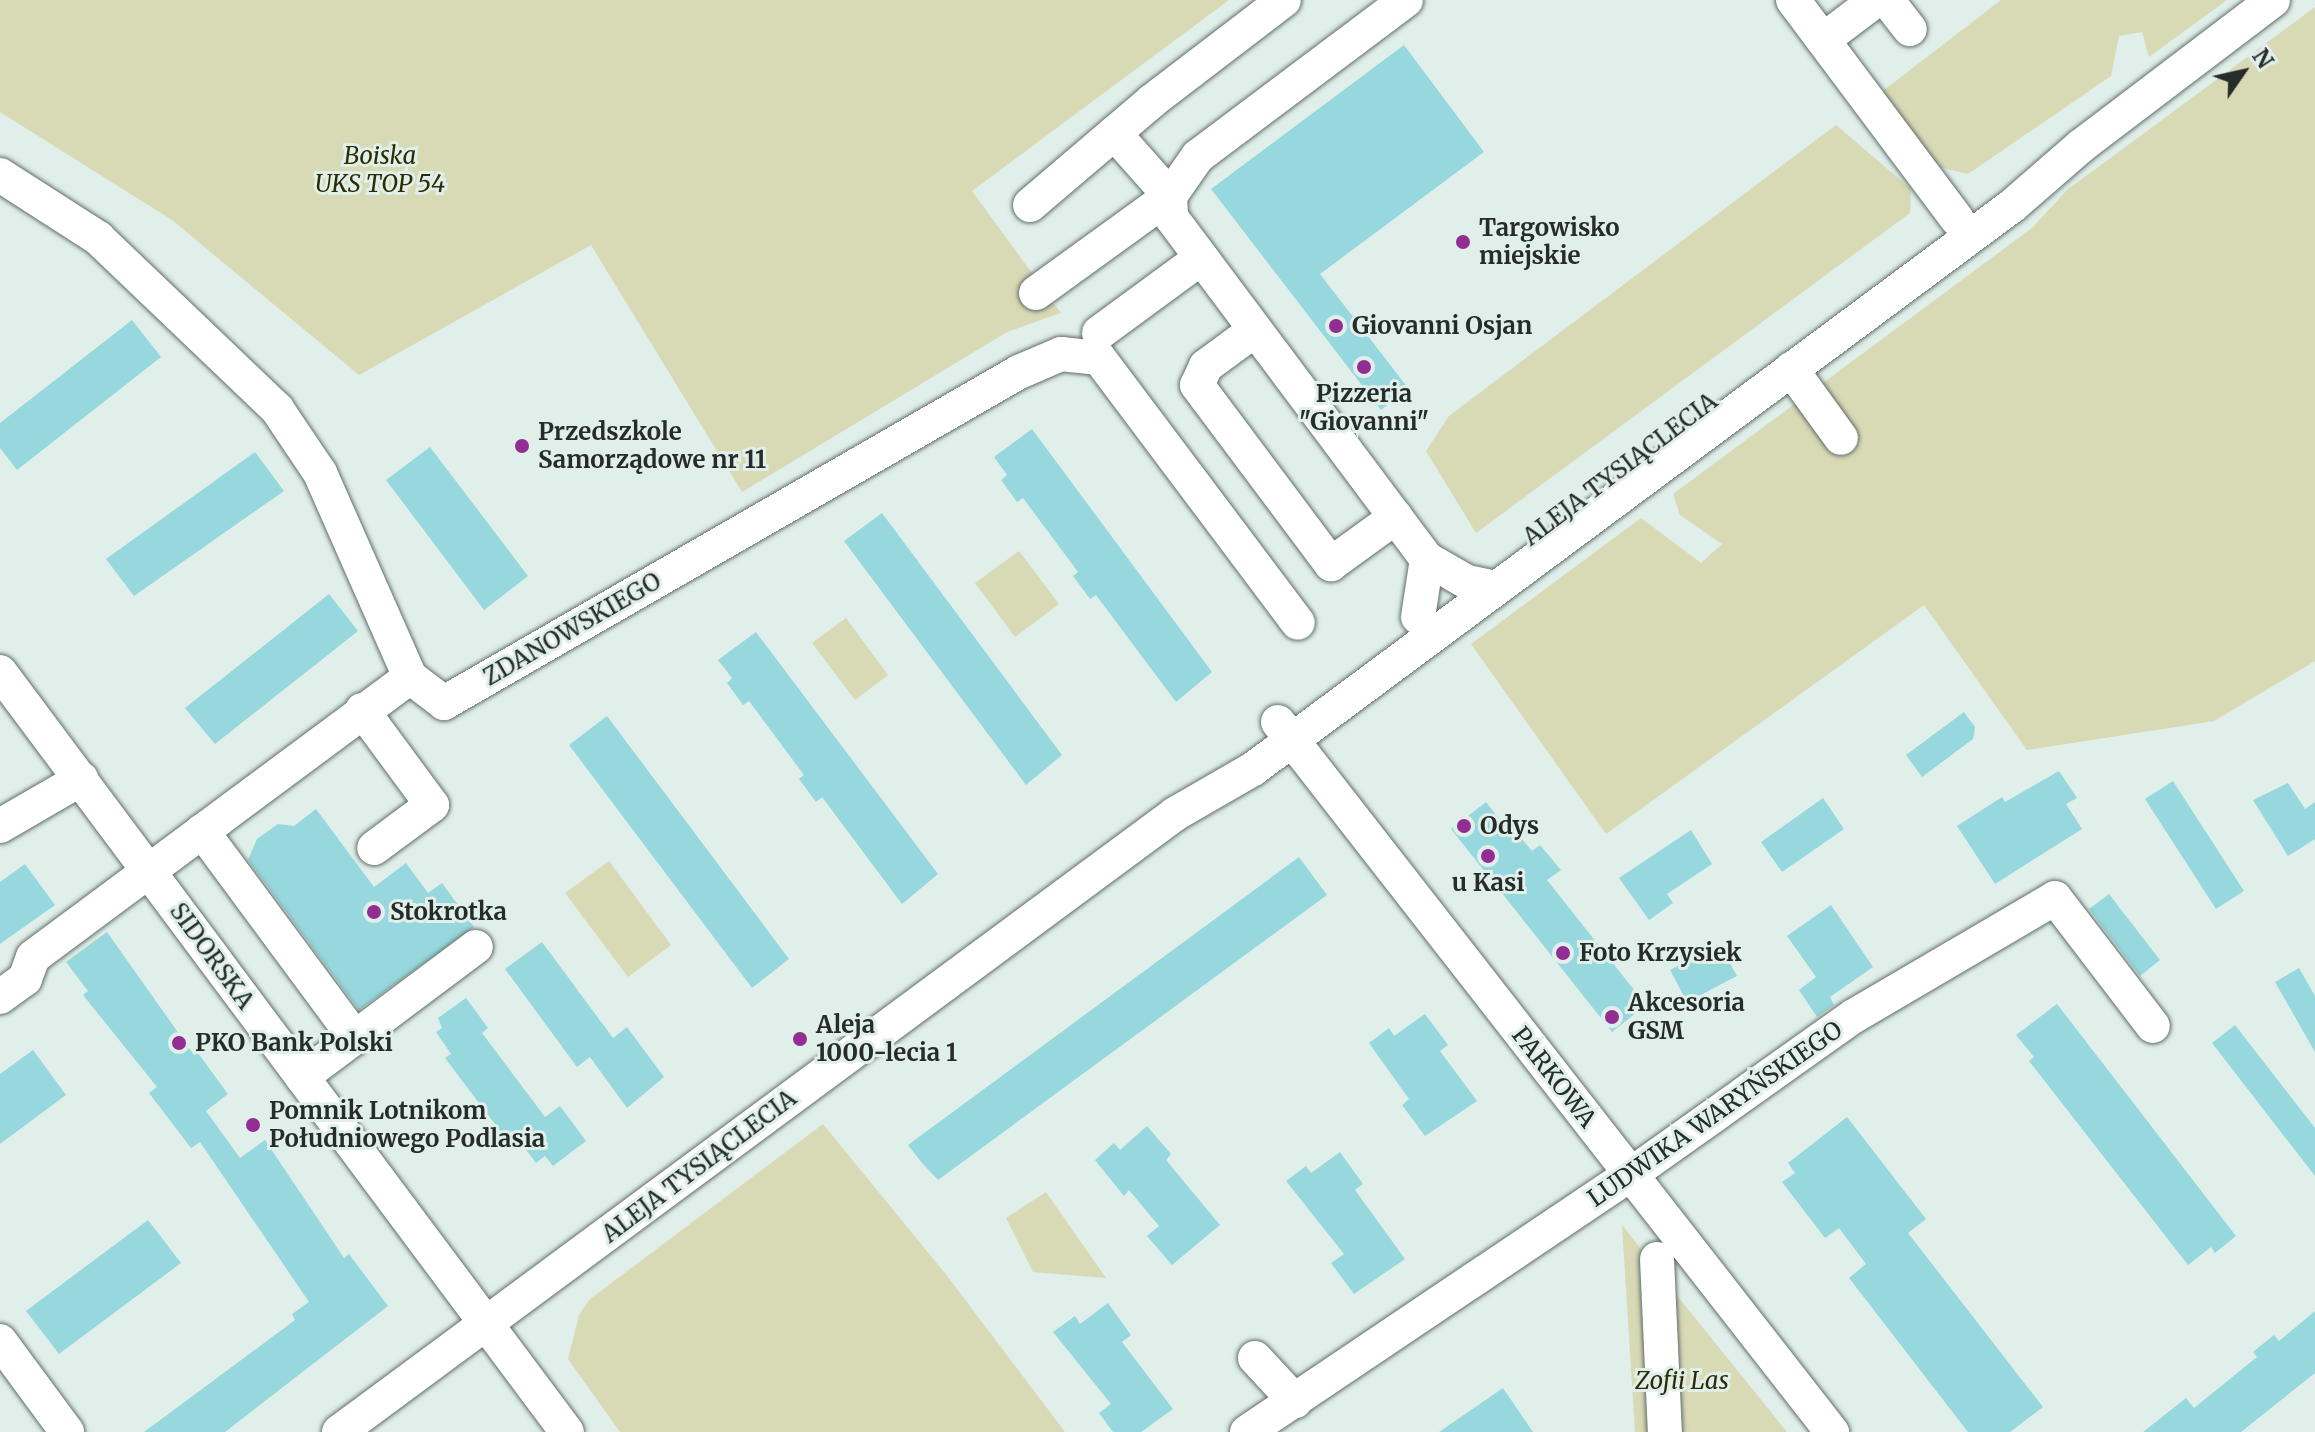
<!DOCTYPE html>
<meta charset="utf-8">
<style>
body{margin:0}
#map{position:relative;width:2315px;height:1432px;overflow:hidden;background:#e0efe9;font-family:Merriweather,serif}
div>[style]{position:absolute}
.green>*{inset:0;background:#d8d9b5}
.building>*{inset:0;background:#96d8de}
.roads{filter:drop-shadow(0 0 2px #616e6a) drop-shadow(0 0 2px #616e6a)}
.minor>*{height:34px;margin:-17px;padding:0 17px;transform-origin:17px;border-radius:17px;background:#fff}
.dots>*{width:22px;height:22px;translate:-50% -50%;box-sizing:border-box;border:4px solid #e0efe9;border-radius:50%}
span{translate:-50% -50%;white-space:nowrap;text-align:center;line-height:1.15;-webkit-text-stroke:6px #e0efe9;paint-order:stroke}
.park-label{font-size:24px;color:#2d2d04;font-style:italic}
.poi-label{font-size:24px;color:#262c29;font-weight:700}
.left{translate:0 -50%;text-align:left}
.street-label{font-size:24px;color:#262c29}
.north{position:absolute;left:2203px;top:32px;width:80px;height:80px;-webkit-text-stroke:6px #e0efe9;paint-order:stroke;rotate:56deg;font-size:22px;font-weight:700;line-height:32px;text-align:center;color:#262c29}
.north::after{content:'';display:block;margin:auto;width:28px;height:36px;background:#262c29;clip-path:polygon(50% 0,100% 100%,50% 72%,0 100%)}
</style>
<div id="map">
<div class="green">
<i style="clip-path:polygon(0 0,1229px 0,972px 191px,1061px 313px,1007px 332px,742px 492px,591px 245px,359px 375px,172px 220px,0 112px)"></i>
<i style="clip-path:polygon(2001px 0,2227px 0,2149px 57px,2142px 32px,2119px 36px,2111px 76px,1968px 174px,1934px 166px,1879px 94px)"></i>
<i style="clip-path:polygon(2315px 7px,2315px 661px,2214px 721px,2027px 750px,1924px 605px,1606px 834px,1471px 644px,1641px 518px,1701px 563px,1722px 544px,1680px 515px,1673px 494px,2032px 228px,2067px 190px)"></i>
<i style="clip-path:polygon(1836px 125px,1911px 189px,1910px 213px,1476px 533px,1426px 451px,1449px 416px)"></i>
<i style="clip-path:polygon(1019px 551px,1059px 604px,1015px 637px,975px 583px)"></i>
<i style="clip-path:polygon(846px 618px,888px 675px,855px 700px,812px 643px)"></i>
<i style="clip-path:polygon(609px 861px,671px 945px,628px 977px,565px 893px)"></i>
<i style="clip-path:polygon(823px 1124px,948px 1277px,1065px 1432px,620px 1432px,568px 1359px,579px 1315px,590px 1299px)"></i>
<i style="clip-path:polygon(1046px 1192px,1106px 1278px,1033px 1272px,1006px 1218px)"></i>
<i style="clip-path:polygon(1622px 1225px,1679px 1298px,1787px 1432px,1635px 1432px)"></i>
</div>
<div class="building">
<i style="clip-path:polygon(1404px 45px,1484px 152px,1320px 274px,1408px 388px,1381px 410px,1211px 189px)"></i>
<i style="clip-path:polygon(132px 320px,161px 357px,17px 470px,0 448px,0 423px)"></i>
<i style="clip-path:polygon(1032px 429px,1212px 672px,1176px 702px,1096px 595px,1090px 599px,1073px 576px,1078px 572px,1023px 498px,1017px 502px,1001px 480px,1007px 475px,994px 457px)"></i>
<i style="clip-path:polygon(430px 447px,528px 576px,484px 610px,386px 480px)"></i>
<i style="clip-path:polygon(255px 452px,284px 491px,134px 596px,106px 559px)"></i>
<i style="clip-path:polygon(882px 513px,1062px 755px,1026px 785px,844px 541px)"></i>
<i style="clip-path:polygon(329px 594px,358px 631px,215px 744px,185px 708px)"></i>
<i style="clip-path:polygon(756px 632px,938px 874px,902px 904px,822px 797px,816px 802px,799px 779px,804px 775px,749px 701px,743px 705px,727px 683px,732px 678px,718px 660px)"></i>
<i style="clip-path:polygon(1964px 712px,1975px 727px,1973px 739px,1922px 777px,1906px 755px)"></i>
<i style="clip-path:polygon(607px 716px,789px 959px,752px 988px,569px 745px)"></i>
<i style="clip-path:polygon(2059px 771px,2077px 798px,2066px 804px,2082px 829px,1995px 884px,1957px 826px,2002px 797px,2005px 802px)"></i>
<i style="clip-path:polygon(2173px 781px,2244px 891px,2216px 909px,2145px 799px)"></i>
<i style="clip-path:polygon(2288px 783px,2305px 809px,2315px 802px,2315px 839px,2288px 856px,2253px 800px)"></i>
<i style="clip-path:polygon(1823px 798px,1844px 829px,1782px 872px,1761px 842px)"></i>
<i style="clip-path:polygon(1486px 802px,1518px 843px,1522px 839px,1532px 851px,1540px 845px,1561px 870px,1547px 880px,1646px 1005px,1612px 1032px,1451px 829px)"></i>
<i style="clip-path:polygon(316px 809px,374px 887px,406px 863px,428px 893px,442px 883px,474px 927px,359px 1010px,248px 860px,257px 839px,278px 824px,294px 826px)"></i>
<i style="clip-path:polygon(1691px 830px,1712px 864px,1667px 894px,1673px 903px,1649px 920px,1619px 878px)"></i>
<i style="clip-path:polygon(1299px 857px,1327px 895px,938px 1180px,922px 1163px,908px 1145px)"></i>
<i style="clip-path:polygon(25px 864px,55px 905px,0 944px,0 882px)"></i>
<i style="clip-path:polygon(2109px 894px,2160px 960px,2140px 976px,2089px 909px)"></i>
<i style="clip-path:polygon(1831px 905px,1873px 967px,1830px 997px,1834px 1005px,1817px 1017px,1799px 990px,1816px 977px,1787px 936px)"></i>
<i style="clip-path:polygon(107px 932px,194px 1055px,198px 1053px,228px 1094px,206px 1111px,240px 1158px,265px 1140px,344px 1258px,349px 1254px,388px 1306px,225px 1432px,144px 1432px,295px 1320px,292px 1314px,309px 1302px,200px 1142px,191px 1148px,149px 1093px,157px 1087px,83px 995px,88px 991px,66px 962px)"></i>
<i style="clip-path:polygon(542px 942px,613px 1038px,627px 1027px,664px 1077px,627px 1108px,590px 1057px,577px 1067px,505px 969px)"></i>
<i style="clip-path:polygon(1719px 944px,1737px 976px,1687px 1002px,1670px 970px)"></i>
<i style="clip-path:polygon(2299px 968px,2315px 996px,2315px 1052px,2275px 982px)"></i>
<i style="clip-path:polygon(466px 998px,488px 1028px,482px 1033px,545px 1117px,560px 1106px,586px 1141px,553px 1166px,545px 1156px,536px 1163px,512px 1131px,504px 1136px,445px 1058px,451px 1054px,436px 1032px,442px 1028px,438px 1018px)"></i>
<i style="clip-path:polygon(2057px 1004px,2236px 1236px,2215px 1253px,2211px 1247px,2188px 1265px,2029px 1061px,2034px 1057px,2016px 1035px)"></i>
<i style="clip-path:polygon(1425px 1014px,1448px 1045px,1440px 1051px,1477px 1101px,1425px 1136px,1402px 1105px,1409px 1099px,1369px 1043px,1389px 1028px,1394px 1036px)"></i>
<i style="clip-path:polygon(2235px 1025px,2315px 1128px,2315px 1176px,2212px 1043px)"></i>
<i style="clip-path:polygon(33px 1050px,66px 1095px,0 1144px,0 1074px)"></i>
<i style="clip-path:polygon(1847px 1117px,1926px 1219px,1908px 1233px,2043px 1407px,2010px 1432px,1968px 1432px,1849px 1278px,1866px 1264px,1839px 1228px,1825px 1238px,1782px 1182px,1795px 1173px,1788px 1163px)"></i>
<i style="clip-path:polygon(1147px 1126px,1171px 1154px,1166px 1160px,1220px 1225px,1172px 1265px,1147px 1236px,1159px 1226px,1129px 1190px,1124px 1196px,1095px 1160px,1114px 1143px,1120px 1150px)"></i>
<i style="clip-path:polygon(1340px 1152px,1363px 1184px,1355px 1190px,1405px 1259px,1354px 1294px,1331px 1263px,1344px 1254px,1286px 1181px,1306px 1166px,1311px 1173px)"></i>
<i style="clip-path:polygon(148px 1220px,181px 1263px,59px 1354px,26px 1311px)"></i>
<i style="clip-path:polygon(1108px 1303px,1131px 1335px,1122px 1342px,1173px 1409px,1141px 1432px,1113px 1432px,1099px 1413px,1111px 1404px,1053px 1332px,1075px 1316px,1080px 1324px)"></i>
<i style="clip-path:polygon(2315px 1311px,2315px 1373px,2241px 1432px,2143px 1432px,2186px 1398px,2194px 1408px,2257px 1357px,2253px 1352px,2274px 1335px,2279px 1341px)"></i>
<i style="clip-path:polygon(1503px 1388px,1533px 1432px,1439px 1432px)"></i>
</div>
<div class="roads">
<div class="minor">
<i style="left:1406px;top:0;width:260px;rotate:143.1deg"></i>
<i style="left:1198px;top:156px;width:49px;rotate:125deg"></i>
<i style="left:1170px;top:196px;width:21px;rotate:87deg"></i>
<i style="left:1171px;top:217px;width:427px;rotate:53.2deg"></i>
<i style="left:1427px;top:559px;width:46px;rotate:29.9deg"></i>
<i style="left:1467px;top:582px;width:30px;rotate:12deg"></i>
<i style="left:1793px;top:0;width:274px;rotate:53.2deg"></i>
<i style="left:1887px;top:0;width:37px;rotate:52deg"></i>
<i style="left:1823px;top:40px;width:66px;rotate:-37deg"></i>
<i style="left:0;top:175px;width:117px;rotate:32.7deg"></i>
<i style="left:98px;top:238px;width:248px;rotate:43.7deg"></i>
<i style="left:277px;top:409px;width:77px;rotate:56.1deg"></i>
<i style="left:320px;top:473px;width:223px;rotate:66.2deg"></i>
<i style="left:1030px;top:205px;width:160px;rotate:-40.4deg"></i>
<i style="left:1152px;top:101px;width:166px;rotate:-37.4deg"></i>
<i style="left:1036px;top:293px;width:165px;rotate:-35.9deg"></i>
<i style="left:1170px;top:196px;width:84px;rotate:-131.6deg"></i>
<i style="left:1255px;top:330px;width:61px;rotate:143.7deg"></i>
<i style="left:1206px;top:366px;width:21px;rotate:115deg"></i>
<i style="left:1197px;top:385px;width:224px;rotate:53.2deg"></i>
<i style="left:1331px;top:564px;width:80px;rotate:-35.9deg"></i>
<i style="left:1099px;top:333px;width:127px;rotate:-36.3deg"></i>
<i style="left:1791px;top:369px;width:85px;rotate:54.1deg"></i>
<i style="left:1418px;top:617px;width:59px;rotate:-81.2deg"></i>
<i style="left:0;top:672px;width:948px;rotate:53.28deg"></i>
<i style="left:362px;top:710px;width:118px;rotate:53.6deg"></i>
<i style="left:432px;top:805px;width:72px;rotate:143.4deg"></i>
<i style="left:1278px;top:722px;width:901px;rotate:52.04deg"></i>
<i style="left:0;top:826px;width:94px;rotate:-30.1deg"></i>
<i style="left:202px;top:831px;width:257px;rotate:53.5deg"></i>
<i style="left:0;top:997px;width:31px;rotate:-36deg"></i>
<i style="left:25px;top:979px;width:23px;rotate:-70deg"></i>
<i style="left:33px;top:957px;width:470px;rotate:-36.6deg"></i>
<i style="left:410px;top:677px;width:43px;rotate:37.4deg"></i>
<i style="left:444px;top:703px;width:663px;rotate:-29.93deg"></i>
<i style="left:1019px;top:372px;width:46px;rotate:-23.2deg"></i>
<i style="left:1061px;top:354px;width:38px;rotate:6deg"></i>
<i style="left:1099px;top:358px;width:331px;rotate:53.1deg"></i>
<i style="left:302px;top:1077px;width:217px;rotate:-36.8deg"></i>
<i style="left:1657px;top:1259px;width:173px;rotate:87.4deg"></i>
<i style="left:0;top:1341px;width:113px;rotate:53.6deg"></i>
<i style="left:1255px;top:1358px;width:59px;rotate:47.1deg"></i>
<i style="left:339px;top:1432px;width:1040px;rotate:-36.47deg"></i>
<i style="left:1175px;top:814px;width:90px;rotate:-30deg"></i>
<i style="left:1253px;top:769px;width:945px;rotate:-36.57deg"></i>
<i style="left:2012px;top:206px;width:91px;rotate:-41deg"></i>
<i style="left:2081px;top:146px;width:241px;rotate:-37.2deg"></i>
<i style="left:1247px;top:1432px;width:461px;rotate:-33.9deg"></i>
<i style="left:1630px;top:1175px;width:275px;rotate:-35.4deg"></i>
<i style="left:1854px;top:1016px;width:233px;rotate:-30.4deg"></i>
<i style="left:2055px;top:898px;width:161px;rotate:52.6deg"></i>
</div>
</div>
<div class="dots">
<i style="left:1463px;top:242px;background:#922d93"></i>
<i style="left:1336px;top:326px;background:#922d93"></i>
<i style="left:1364px;top:367px;background:#922d93"></i>
<i style="left:522px;top:446px;background:#922d93"></i>
<i style="left:1464px;top:826px;background:#922d93"></i>
<i style="left:1488px;top:856px;background:#922d93"></i>
<i style="left:374px;top:912px;background:#922d93"></i>
<i style="left:1563px;top:953px;background:#922d93"></i>
<i style="left:1612px;top:1017px;background:#922d93"></i>
<i style="left:800px;top:1039px;background:#922d93"></i>
<i style="left:179px;top:1043px;background:#922d93"></i>
<i style="left:253px;top:1125px;background:#922d93"></i>
</div>
<div class="park-label">
<span style="left:380px;top:170px">Boiska<br>UKS TOP 54</span>
<span style="left:1682px;top:1381px">Zofii Las</span>
</div>
<div class="poi-label">
<span class="left" style="left:1479px;top:242px">Targowisko<br>miejskie</span>
<span class="left" style="left:1352px;top:326px">Giovanni Osjan</span>
<span style="left:1364px;top:408px">Pizzeria<br>"Giovanni"</span>
<span class="left" style="left:538px;top:446px">Przedszkole<br>Samorządowe nr 11</span>
<span class="left" style="left:1480px;top:826px">Odys</span>
<span style="left:1488px;top:883px">u Kasi</span>
<span class="left" style="left:390px;top:912px">Stokrotka</span>
<span class="left" style="left:1579px;top:953px">Foto Krzysiek</span>
<span class="left" style="left:1628px;top:1017px">Akcesoria<br>GSM</span>
<span class="left" style="left:816px;top:1039px">Aleja<br>1000-lecia 1</span>
<span class="left" style="left:195px;top:1043px">PKO Bank Polski</span>
<span class="left" style="left:269px;top:1125px">Pomnik Lotnikom<br>Południowego Podlasia</span>
</div>
<div class="street-label">
<span style="left:1620px;top:469px;rotate:-37deg">ALEJA TYSIĄCLECIA</span>
<span style="left:572px;top:629px;rotate:-30deg">ZDANOWSKIEGO</span>
<span style="left:212px;top:956px;rotate:54deg">SIDORSKA</span>
<span style="left:1554px;top:1077px;rotate:52deg">PARKOWA</span>
<span style="left:1715px;top:1114px;rotate:-35deg">LUDWIKA WARYŃSKIEGO</span>
<span style="left:699px;top:1166px;rotate:-37deg">ALEJA TYSIĄCLECIA</span>
</div>
<div class="north">N</div>
</div>
